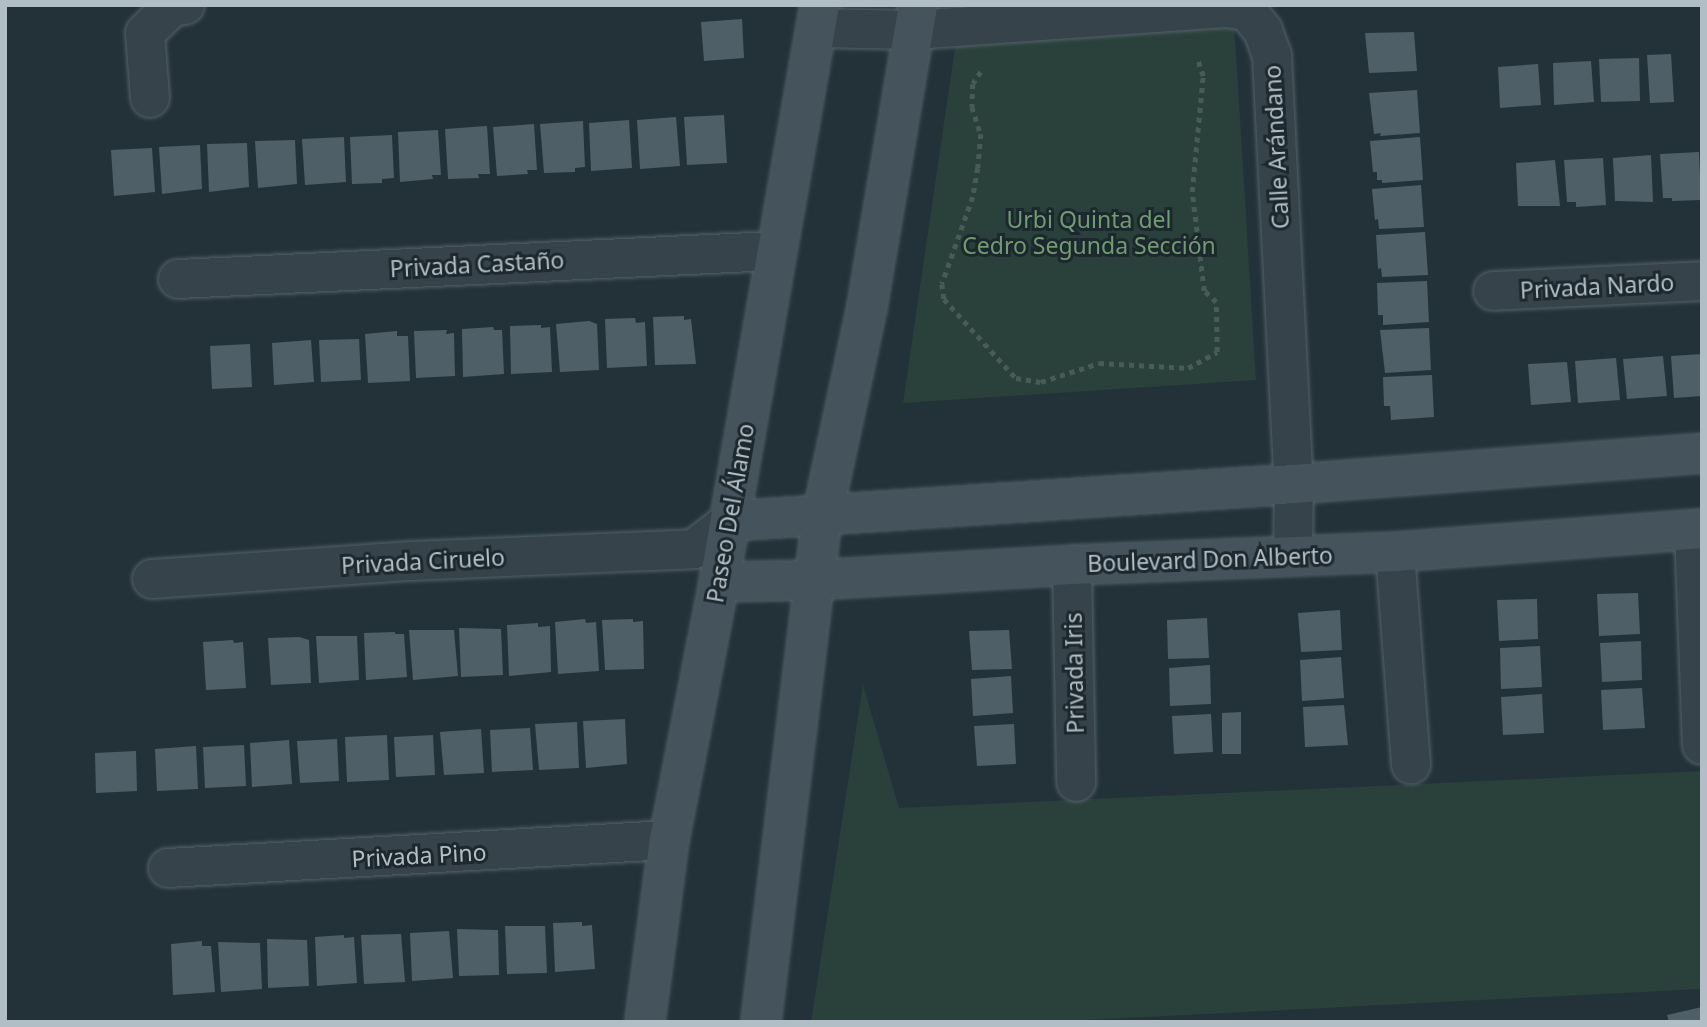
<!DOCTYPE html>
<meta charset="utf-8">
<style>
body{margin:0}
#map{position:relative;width:1707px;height:1027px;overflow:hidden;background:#233239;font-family:"Noto Sans",sans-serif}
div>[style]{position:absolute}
.green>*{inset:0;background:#29403b}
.building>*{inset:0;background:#4e5f68}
.path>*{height:4.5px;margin-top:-2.25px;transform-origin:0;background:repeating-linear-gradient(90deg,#475c59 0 5px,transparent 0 10px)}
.roads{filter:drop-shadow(0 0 2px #556168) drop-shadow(0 0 2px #556168)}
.street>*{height:38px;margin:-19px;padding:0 19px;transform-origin:19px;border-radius:19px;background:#37434a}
.secondary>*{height:38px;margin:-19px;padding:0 19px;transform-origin:19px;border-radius:19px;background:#45535d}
span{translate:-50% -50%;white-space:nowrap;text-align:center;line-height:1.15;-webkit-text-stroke:6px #1c282e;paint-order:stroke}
.street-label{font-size:23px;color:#b2bec6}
.park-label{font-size:23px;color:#719b71}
.frame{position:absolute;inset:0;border:7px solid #b2bec6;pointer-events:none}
</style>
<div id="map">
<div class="green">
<i style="clip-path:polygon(995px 5px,1233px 5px,1256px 380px,903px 403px,961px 7px)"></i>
<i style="clip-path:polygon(863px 685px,899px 808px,1702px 771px,1702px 989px,1046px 1022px,811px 1022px)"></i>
</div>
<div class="building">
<i style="clip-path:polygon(742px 19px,744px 58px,704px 61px,701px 22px)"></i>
<i style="clip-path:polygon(1414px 32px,1417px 71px,1369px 73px,1365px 33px)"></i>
<i style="clip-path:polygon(1671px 54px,1674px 102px,1650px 103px,1647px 55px)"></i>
<i style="clip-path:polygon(1639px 58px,1640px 101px,1601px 102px,1599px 59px)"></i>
<i style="clip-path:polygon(1591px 61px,1594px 102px,1554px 105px,1553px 63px)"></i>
<i style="clip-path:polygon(1538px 64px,1541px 105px,1500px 108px,1498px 67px)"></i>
<i style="clip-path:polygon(1417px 90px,1420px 133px,1380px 136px,1381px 133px,1374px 134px,1369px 93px)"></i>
<i style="clip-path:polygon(724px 115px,727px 163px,687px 165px,684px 117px)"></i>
<i style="clip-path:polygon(676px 117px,680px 166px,640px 169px,637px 120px)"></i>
<i style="clip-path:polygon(629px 120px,632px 168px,591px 171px,589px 123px)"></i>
<i style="clip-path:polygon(583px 121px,585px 167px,575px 168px,575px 172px,544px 173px,540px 124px)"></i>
<i style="clip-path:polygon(534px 124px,537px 170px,527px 170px,528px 174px,497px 176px,493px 127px)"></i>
<i style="clip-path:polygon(487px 126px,490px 174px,478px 174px,479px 178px,448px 179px,445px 129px)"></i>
<i style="clip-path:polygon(438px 130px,441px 175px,432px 175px,433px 179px,400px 182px,398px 132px)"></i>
<i style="clip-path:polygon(392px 135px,394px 178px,382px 179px,382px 183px,352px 184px,350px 137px)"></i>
<i style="clip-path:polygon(344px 137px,346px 182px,305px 185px,302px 139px)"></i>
<i style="clip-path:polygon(1420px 137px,1423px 180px,1382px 183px,1382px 180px,1377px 180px,1377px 172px,1373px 172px,1370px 141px)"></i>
<i style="clip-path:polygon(295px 140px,297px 184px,258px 188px,255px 141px)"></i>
<i style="clip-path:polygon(247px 143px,249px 187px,209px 192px,207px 144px)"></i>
<i style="clip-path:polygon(200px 145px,202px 189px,162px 194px,159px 147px)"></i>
<i style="clip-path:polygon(152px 148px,155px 192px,114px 196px,111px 150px)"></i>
<i style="clip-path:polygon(1699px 152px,1701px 200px,1672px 201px,1672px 198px,1663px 198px,1660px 154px)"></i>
<i style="clip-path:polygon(1651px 155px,1653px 202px,1615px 201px,1613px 158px)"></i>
<i style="clip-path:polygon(1603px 158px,1606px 205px,1576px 207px,1576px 202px,1567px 202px,1564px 160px)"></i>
<i style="clip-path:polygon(1555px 160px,1560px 206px,1518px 206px,1516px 163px)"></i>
<i style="clip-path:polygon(1421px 185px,1424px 227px,1379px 229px,1378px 219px,1375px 220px,1372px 189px)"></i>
<i style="clip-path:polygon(1425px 232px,1428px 275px,1382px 277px,1381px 268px,1378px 269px,1376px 235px)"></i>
<i style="clip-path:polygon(1427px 281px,1429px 322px,1383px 325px,1383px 315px,1378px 315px,1377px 283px)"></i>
<i style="clip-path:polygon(684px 316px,684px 320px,691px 319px,696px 364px,655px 365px,653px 317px)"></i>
<i style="clip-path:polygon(635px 318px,636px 323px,645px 322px,647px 366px,607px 368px,605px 319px)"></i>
<i style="clip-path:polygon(589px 321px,597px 324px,599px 370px,560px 372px,556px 324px)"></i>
<i style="clip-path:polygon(541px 325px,541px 328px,550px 327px,552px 372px,511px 374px,510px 326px)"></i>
<i style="clip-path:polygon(493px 327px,494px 330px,502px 330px,504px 374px,463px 377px,462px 329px)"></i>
<i style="clip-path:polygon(1429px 328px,1431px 370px,1385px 373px,1380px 330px)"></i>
<i style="clip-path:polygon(447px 330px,446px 334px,454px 333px,455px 376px,416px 378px,414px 331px)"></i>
<i style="clip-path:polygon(397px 331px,397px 336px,408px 336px,410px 381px,368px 383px,365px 334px)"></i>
<i style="clip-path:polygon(359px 339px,361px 380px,321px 382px,319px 340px)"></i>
<i style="clip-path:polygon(311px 340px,314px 382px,274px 385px,272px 343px)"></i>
<i style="clip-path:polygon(250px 344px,252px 387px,212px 389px,210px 346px)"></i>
<i style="clip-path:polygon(1702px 354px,1702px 396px,1674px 398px,1671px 356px)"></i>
<i style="clip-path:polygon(1663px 356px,1667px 396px,1627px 399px,1623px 359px)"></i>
<i style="clip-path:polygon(1616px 358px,1620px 400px,1578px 403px,1575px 361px)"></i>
<i style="clip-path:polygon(1567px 362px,1571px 402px,1531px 405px,1528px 364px)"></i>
<i style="clip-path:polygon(1432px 375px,1434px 417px,1391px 420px,1390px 406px,1384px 406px,1383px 377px)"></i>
<i style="clip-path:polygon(1638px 593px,1640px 634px,1599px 636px,1597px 594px)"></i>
<i style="clip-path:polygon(1537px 599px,1538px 639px,1499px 641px,1497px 600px)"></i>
<i style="clip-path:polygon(1340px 610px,1342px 650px,1301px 652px,1298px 613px)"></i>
<i style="clip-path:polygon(1207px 618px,1209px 658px,1168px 659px,1167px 620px)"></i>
<i style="clip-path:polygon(585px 619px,586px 623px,596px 622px,599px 671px,558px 674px,555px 622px)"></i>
<i style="clip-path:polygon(633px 619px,633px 622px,643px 621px,644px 669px,605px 670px,602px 620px)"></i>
<i style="clip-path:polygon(538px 623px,538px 627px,550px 626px,551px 672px,509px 676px,507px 625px)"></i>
<i style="clip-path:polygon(459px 628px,501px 629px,503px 675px,461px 677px)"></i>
<i style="clip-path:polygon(409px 630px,454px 630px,458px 676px,413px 680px)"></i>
<i style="clip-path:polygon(1009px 630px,1012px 669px,972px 670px,969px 631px)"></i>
<i style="clip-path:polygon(395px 632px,395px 634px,404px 634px,407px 677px,366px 680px,364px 633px)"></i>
<i style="clip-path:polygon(316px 636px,357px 636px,359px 680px,319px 683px)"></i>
<i style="clip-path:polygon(299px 637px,309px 640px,311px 683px,271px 685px,268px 638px)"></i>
<i style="clip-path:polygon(233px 640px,234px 643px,243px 642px,246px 688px,206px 690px,203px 642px)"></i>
<i style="clip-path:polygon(1641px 641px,1642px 680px,1602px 682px,1600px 643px)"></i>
<i style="clip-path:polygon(1540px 646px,1542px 687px,1501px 689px,1500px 648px)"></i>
<i style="clip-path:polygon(1341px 657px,1344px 698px,1302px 701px,1300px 660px)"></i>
<i style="clip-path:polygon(1210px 665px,1211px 704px,1170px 706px,1169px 668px)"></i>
<i style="clip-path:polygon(1011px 676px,1013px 713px,973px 716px,971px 679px)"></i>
<i style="clip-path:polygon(1642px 688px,1645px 728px,1603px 730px,1601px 690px)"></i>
<i style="clip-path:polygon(1542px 694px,1544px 733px,1503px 735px,1501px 697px)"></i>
<i style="clip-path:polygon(1344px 705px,1348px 745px,1305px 747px,1303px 707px)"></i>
<i style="clip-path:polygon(1241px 712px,1241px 754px,1222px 754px,1222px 713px)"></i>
<i style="clip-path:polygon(1211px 714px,1213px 752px,1174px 754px,1172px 716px)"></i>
<i style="clip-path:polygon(625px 719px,627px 764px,586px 768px,583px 721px)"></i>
<i style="clip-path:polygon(577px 722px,579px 768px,539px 770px,535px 724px)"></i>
<i style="clip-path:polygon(1014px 724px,1016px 764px,977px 766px,974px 726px)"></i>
<i style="clip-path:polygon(530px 728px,533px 770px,492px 772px,490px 730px)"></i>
<i style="clip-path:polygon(481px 729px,484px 773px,444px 775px,440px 732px)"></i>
<i style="clip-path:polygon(387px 735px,389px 780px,347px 782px,345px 737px)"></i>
<i style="clip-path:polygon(433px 735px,435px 775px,396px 777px,394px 737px)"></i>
<i style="clip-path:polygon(337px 739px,339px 781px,300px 783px,297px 741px)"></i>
<i style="clip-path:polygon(289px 740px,292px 784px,252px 787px,250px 743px)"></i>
<i style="clip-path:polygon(244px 745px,246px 786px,205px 788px,203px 747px)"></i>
<i style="clip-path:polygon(196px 746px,198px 789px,157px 791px,155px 749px)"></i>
<i style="clip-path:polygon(136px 751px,137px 791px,96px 793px,95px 753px)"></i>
<i style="clip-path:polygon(582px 922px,582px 926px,592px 925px,595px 969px,555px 972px,553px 923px)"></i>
<i style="clip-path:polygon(505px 926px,545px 926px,547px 973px,507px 974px)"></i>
<i style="clip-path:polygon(457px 929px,498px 930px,499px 975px,459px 976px)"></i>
<i style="clip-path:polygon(449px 931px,453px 978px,412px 981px,410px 933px)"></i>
<i style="clip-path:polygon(401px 934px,405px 982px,364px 984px,361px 935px)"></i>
<i style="clip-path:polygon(344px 935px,344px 938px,354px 937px,357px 983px,317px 986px,315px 937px)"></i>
<i style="clip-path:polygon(267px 939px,307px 940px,309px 986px,268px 988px)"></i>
<i style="clip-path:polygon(202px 941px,202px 946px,211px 946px,215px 992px,173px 995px,171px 944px)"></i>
<i style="clip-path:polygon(218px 942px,260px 943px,262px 989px,221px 992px)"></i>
<i style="clip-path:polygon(1702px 1007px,1702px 1022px,1669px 1022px,1667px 1015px)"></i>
</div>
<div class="path">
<i style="left:981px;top:72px;width:14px;rotate:124deg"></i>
<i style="left:973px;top:84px;width:23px;rotate:92deg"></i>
<i style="left:972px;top:107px;width:28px;rotate:72deg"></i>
<i style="left:981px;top:134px;width:34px;rotate:95deg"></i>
<i style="left:978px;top:168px;width:29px;rotate:100deg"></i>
<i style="left:973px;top:197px;width:92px;rotate:109.6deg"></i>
<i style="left:942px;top:284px;width:15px;rotate:82deg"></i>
<i style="left:944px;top:299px;width:107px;rotate:47.7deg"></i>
<i style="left:1016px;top:378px;width:25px;rotate:9deg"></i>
<i style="left:1041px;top:382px;width:61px;rotate:-18.1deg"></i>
<i style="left:1099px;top:363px;width:89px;rotate:3.2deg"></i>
<i style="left:1188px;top:368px;width:33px;rotate:-29deg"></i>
<i style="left:1217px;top:352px;width:50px;rotate:-91.1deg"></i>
<i style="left:1216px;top:302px;width:16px;rotate:-137deg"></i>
<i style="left:1204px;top:291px;width:100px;rotate:-96.9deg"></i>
<i style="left:1192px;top:192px;width:117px;rotate:-84.6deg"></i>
<i style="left:1203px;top:76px;width:20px;rotate:-108deg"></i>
</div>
<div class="roads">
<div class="street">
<i style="left:816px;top:28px;width:98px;rotate:1.2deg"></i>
<i style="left:914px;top:30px;width:313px;rotate:-4deg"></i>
<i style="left:1226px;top:8px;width:21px;rotate:8deg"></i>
<i style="left:1247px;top:11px;width:26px;rotate:51deg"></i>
<i style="left:1263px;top:31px;width:27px;rotate:70deg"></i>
<i style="left:1272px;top:56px;width:429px;rotate:87.1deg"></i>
<i style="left:1294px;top:484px;width:71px;rotate:90.8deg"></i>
<i style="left:150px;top:98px;width:65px;rotate:-94.4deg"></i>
<i style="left:145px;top:33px;width:39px;rotate:-44deg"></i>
<i style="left:173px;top:6px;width:12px;rotate:-5deg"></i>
<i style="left:178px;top:279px;width:598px;rotate:-2.69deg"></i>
<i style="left:1493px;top:291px;width:209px;rotate:-2.7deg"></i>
<i style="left:1694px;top:530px;width:215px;rotate:87.9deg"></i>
<i style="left:1395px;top:552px;width:213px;rotate:85.7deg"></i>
<i style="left:1072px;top:565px;width:217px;rotate:88.9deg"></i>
<i style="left:152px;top:579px;width:260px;rotate:-4deg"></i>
<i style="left:411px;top:561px;width:283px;rotate:-2.4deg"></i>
<i style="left:694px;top:549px;width:46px;rotate:-37.9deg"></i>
<i style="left:168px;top:868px;width:502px;rotate:-3.2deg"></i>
</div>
<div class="secondary">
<i style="left:730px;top:521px;width:565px;rotate:-3.75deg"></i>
<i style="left:1294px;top:484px;width:409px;rotate:-4.3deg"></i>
<i style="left:719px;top:582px;width:95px;rotate:-1.2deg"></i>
<i style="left:814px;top:580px;width:258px;rotate:-3.3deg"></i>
<i style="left:1072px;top:565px;width:323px;rotate:-2.3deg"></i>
<i style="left:1395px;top:552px;width:308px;rotate:-4.3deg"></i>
<i style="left:645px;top:1022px;width:184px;rotate:-82.5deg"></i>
<i style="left:669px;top:840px;width:263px;rotate:-79deg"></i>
<i style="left:719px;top:582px;width:586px;rotate:-80.07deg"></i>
<i style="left:761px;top:1022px;width:509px;rotate:-83.11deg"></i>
<i style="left:822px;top:517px;width:215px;rotate:-77.9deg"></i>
<i style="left:867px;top:307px;width:306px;rotate:-80.4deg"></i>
</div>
</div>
<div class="street-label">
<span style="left:1276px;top:147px;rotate:-93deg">Calle Arándano</span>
<span style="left:477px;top:264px;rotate:-3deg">Privada Castaño</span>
<span style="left:1597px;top:286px;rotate:-3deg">Privada Nardo</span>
<span style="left:730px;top:513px;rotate:-80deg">Paseo Del Álamo</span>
<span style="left:1210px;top:559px;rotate:-2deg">Boulevard Don Alberto</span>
<span style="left:423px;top:561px;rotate:-3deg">Privada Ciruelo</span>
<span style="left:1074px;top:673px;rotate:-91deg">Privada Iris</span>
<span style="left:419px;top:855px;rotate:-3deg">Privada Pino</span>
</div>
<div class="park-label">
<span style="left:1089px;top:232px">Urbi Quinta del<br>Cedro Segunda Sección</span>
</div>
<div class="frame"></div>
</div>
